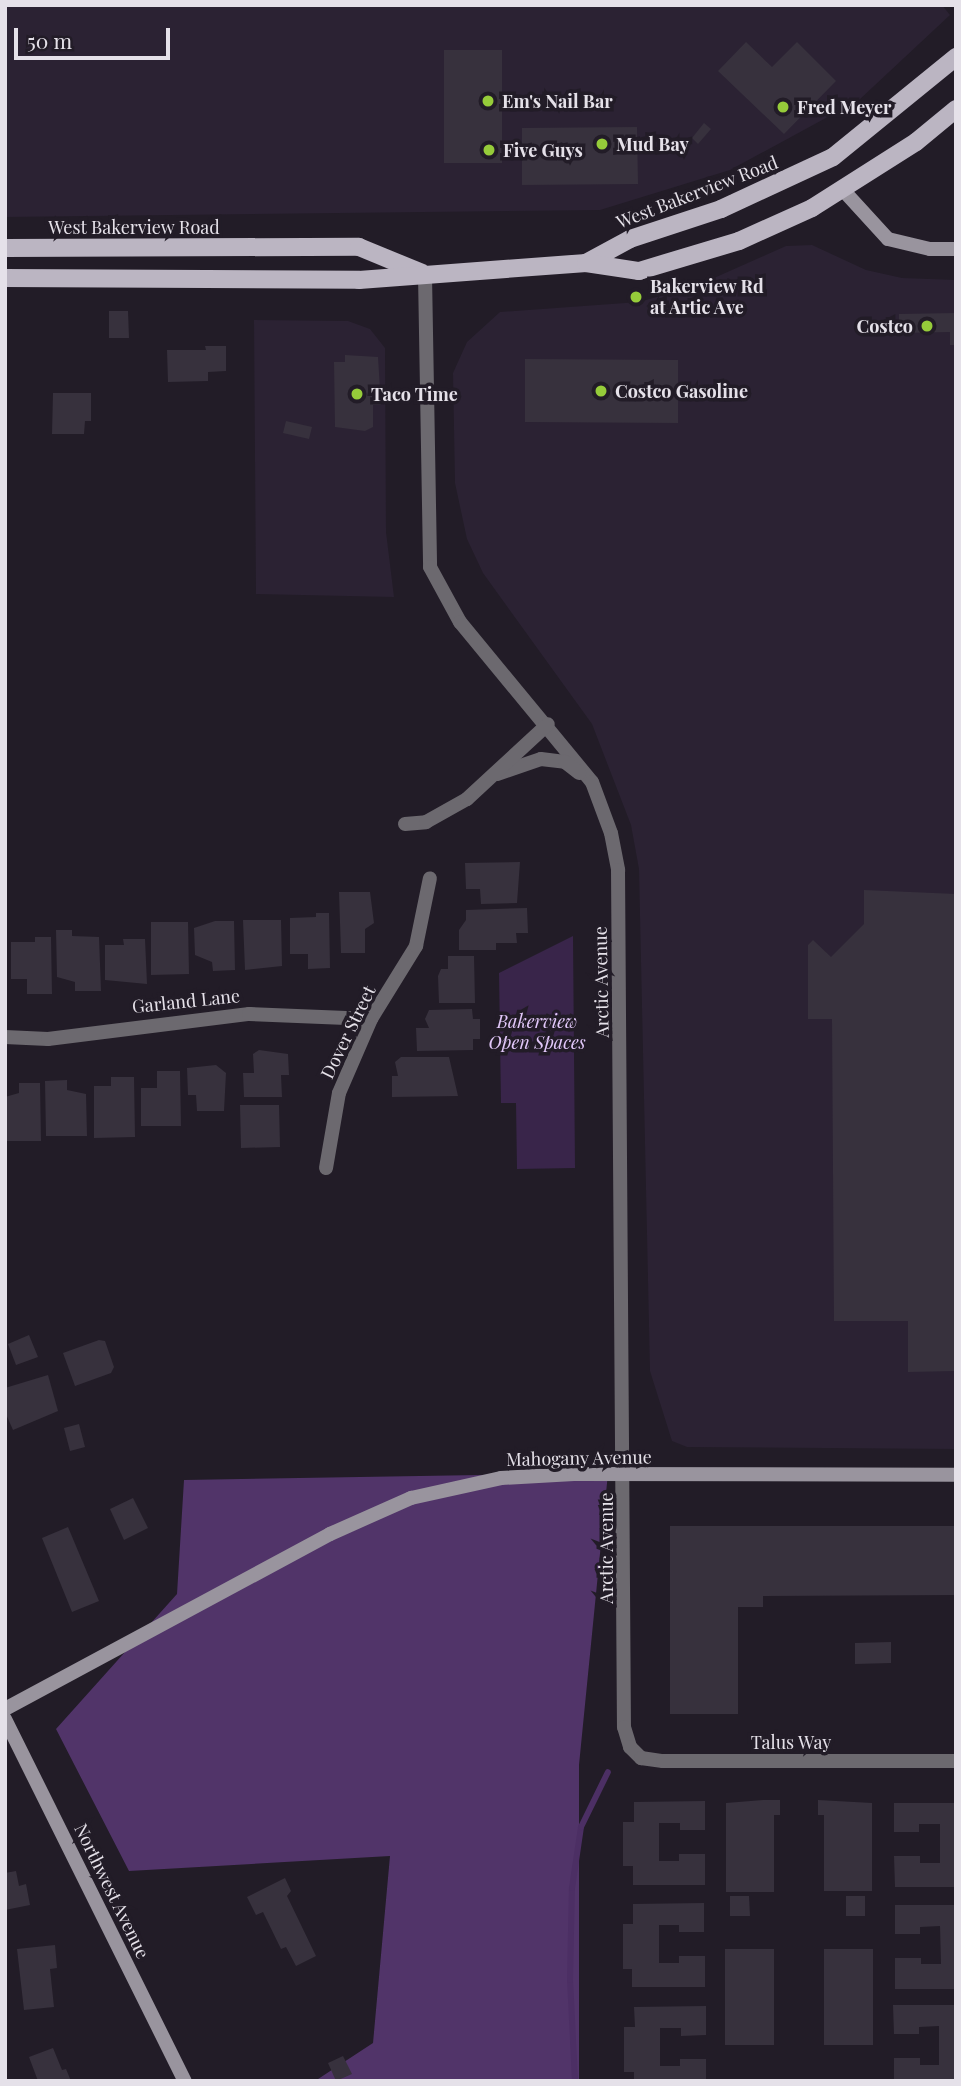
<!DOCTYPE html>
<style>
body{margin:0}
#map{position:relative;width:961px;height:2086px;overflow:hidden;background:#221c27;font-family:"Playfair Display",serif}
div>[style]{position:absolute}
.built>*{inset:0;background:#2b2233}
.green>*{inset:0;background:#39254a}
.forest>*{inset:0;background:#513469}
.stream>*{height:6px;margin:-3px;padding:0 3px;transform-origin:3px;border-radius:3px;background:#4c2f64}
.building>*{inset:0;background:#37313d}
.street>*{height:14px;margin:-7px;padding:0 7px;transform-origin:7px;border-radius:7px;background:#6c696f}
.secondary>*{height:14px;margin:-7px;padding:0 7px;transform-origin:7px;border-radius:7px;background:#99949e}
.primary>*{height:18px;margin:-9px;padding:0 9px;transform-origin:9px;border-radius:9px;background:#bbb5c2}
.dots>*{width:19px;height:19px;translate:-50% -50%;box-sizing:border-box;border:4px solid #221c27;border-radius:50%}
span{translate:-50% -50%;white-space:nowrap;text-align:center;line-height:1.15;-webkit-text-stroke:7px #221c27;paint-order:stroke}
.poi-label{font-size:18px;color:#e5e1e9;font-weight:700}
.left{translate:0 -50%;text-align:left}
.right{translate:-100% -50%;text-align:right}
.street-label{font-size:18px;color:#e5e1e9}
.park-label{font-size:18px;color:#e2c8fa;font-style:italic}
.frame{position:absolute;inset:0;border:7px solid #e5e1e9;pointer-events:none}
.scale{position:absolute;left:14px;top:28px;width:156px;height:32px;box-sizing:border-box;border:4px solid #e5e1e9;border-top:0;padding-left:9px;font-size:21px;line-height:24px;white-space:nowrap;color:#e5e1e9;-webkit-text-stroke:5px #221c27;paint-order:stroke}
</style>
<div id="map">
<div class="built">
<i style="clip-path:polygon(5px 5px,942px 5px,950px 15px,859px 100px,730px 170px,600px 210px,5px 217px)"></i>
<i style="clip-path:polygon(812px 245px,866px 270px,902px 278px,956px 280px,956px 1449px,687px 1447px,672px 1441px,650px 1371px,639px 869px,631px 825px,592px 724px,483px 573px,467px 539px,455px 483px,453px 373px,467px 342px,500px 312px,639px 302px,696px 286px,786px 246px)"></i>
<i style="clip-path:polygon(254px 320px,348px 321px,370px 329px,385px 348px,386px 532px,394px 597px,256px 594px)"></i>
</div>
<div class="green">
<i style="clip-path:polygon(573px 936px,575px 1168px,517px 1169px,516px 1103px,501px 1103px,499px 973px)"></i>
</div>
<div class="forest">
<i style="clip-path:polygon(608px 1473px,579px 1765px,579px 2081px,315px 2081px,373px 2043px,390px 1856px,129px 1871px,56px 1729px,177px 1594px,184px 1480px)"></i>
</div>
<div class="stream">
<i style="left:575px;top:2081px;width:101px;rotate:-92.8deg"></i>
<i style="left:570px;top:1980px;width:92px;rotate:-88.8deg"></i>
<i style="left:572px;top:1888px;width:62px;rotate:-81.6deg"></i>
<i style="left:581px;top:1827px;width:61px;rotate:-63.9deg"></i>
</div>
<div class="building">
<i style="clip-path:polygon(746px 42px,772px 67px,797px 42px,836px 81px,784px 134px,718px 71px)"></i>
<i style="clip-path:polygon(444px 50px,502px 50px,502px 163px,444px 163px)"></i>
<i style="clip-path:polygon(704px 123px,711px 129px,698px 144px,692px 138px)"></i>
<i style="clip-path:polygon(637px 127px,638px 184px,522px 185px,522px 128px)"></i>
<i style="clip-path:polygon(109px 311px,128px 311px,129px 338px,109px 338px)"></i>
<i style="clip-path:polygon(956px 313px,956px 345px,950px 345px,950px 332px,899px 333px,899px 314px)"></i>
<i style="clip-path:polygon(205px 346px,226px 346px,226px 371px,208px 372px,208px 381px,168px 382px,167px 350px,206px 350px)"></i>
<i style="clip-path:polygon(345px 355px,378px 357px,381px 405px,373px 405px,373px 427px,365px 431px,335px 427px,334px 362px,345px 362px)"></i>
<i style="clip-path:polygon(525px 359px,678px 360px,678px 423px,525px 422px)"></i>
<i style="clip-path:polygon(53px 393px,91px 393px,91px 421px,85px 421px,84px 434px,52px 434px)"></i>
<i style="clip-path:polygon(286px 421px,312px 427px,309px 439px,283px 433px)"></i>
<i style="clip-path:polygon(520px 862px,517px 903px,481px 904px,480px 889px,466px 889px,465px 863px)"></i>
<i style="clip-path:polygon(864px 890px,956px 894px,956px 1371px,908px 1372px,908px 1321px,834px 1321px,832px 1019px,808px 1019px,808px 945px,813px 940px,831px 957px,864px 924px)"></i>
<i style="clip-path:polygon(339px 892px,370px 892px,374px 923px,365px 929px,365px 953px,341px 953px)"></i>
<i style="clip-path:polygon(527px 908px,528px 933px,516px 933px,517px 943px,496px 943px,496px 950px,459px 950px,459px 930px,466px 920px,466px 910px)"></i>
<i style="clip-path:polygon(316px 913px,329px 913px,330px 968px,308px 969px,308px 954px,290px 954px,290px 918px,316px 917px)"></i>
<i style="clip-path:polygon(243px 920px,281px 920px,282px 966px,245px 970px)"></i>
<i style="clip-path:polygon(215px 921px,234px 921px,235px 970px,213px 971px,212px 962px,195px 955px,194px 928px)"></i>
<i style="clip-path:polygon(151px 922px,188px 922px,189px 974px,151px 975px)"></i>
<i style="clip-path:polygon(56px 930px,72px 930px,72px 936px,99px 937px,101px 991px,75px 991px,75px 982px,57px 977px)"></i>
<i style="clip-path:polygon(35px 937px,51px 937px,52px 994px,27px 994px,27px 979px,11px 979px,11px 942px,35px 942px)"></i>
<i style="clip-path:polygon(123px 939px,145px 939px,147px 984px,105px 980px,105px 945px,124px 945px)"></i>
<i style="clip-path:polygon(448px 956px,474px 956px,475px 1003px,439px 1003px,438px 976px,441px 969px,448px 969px)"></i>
<i style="clip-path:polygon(472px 1009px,473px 1019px,480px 1019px,480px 1039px,473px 1039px,473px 1050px,417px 1051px,416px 1028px,429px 1028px,425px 1019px,429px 1010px)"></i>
<i style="clip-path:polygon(259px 1050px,288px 1054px,289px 1075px,281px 1075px,282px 1097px,244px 1097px,243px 1073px,254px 1073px,253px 1054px)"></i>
<i style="clip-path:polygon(401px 1057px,449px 1057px,458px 1096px,392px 1097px,392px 1076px,398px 1076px,395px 1062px)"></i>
<i style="clip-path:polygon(216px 1065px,226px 1073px,224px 1111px,197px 1111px,196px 1095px,188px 1095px,187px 1068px)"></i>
<i style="clip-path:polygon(157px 1071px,180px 1071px,181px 1126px,141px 1126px,141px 1088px,157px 1088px)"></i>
<i style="clip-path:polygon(111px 1077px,134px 1077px,135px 1137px,94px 1138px,94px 1086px,111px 1086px)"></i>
<i style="clip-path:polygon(67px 1080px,67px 1090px,86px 1094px,87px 1136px,46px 1136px,45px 1081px)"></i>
<i style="clip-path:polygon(19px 1083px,40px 1083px,41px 1141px,5px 1141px,5px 1097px,19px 1093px)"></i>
<i style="clip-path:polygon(240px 1105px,279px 1105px,280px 1147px,241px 1148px)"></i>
<i style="clip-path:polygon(29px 1335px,38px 1357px,16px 1365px,8px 1344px)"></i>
<i style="clip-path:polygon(99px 1340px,105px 1341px,114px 1367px,111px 1373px,75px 1386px,63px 1353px)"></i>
<i style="clip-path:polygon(48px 1375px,58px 1411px,13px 1430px,5px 1412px,5px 1388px)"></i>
<i style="clip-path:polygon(79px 1424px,85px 1447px,70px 1451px,64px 1428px)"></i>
<i style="clip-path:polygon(133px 1498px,148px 1528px,124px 1540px,110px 1509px)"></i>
<i style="clip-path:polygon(670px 1526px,956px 1526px,956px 1595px,763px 1596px,763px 1607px,738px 1607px,738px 1714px,670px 1714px)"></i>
<i style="clip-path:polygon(68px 1527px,99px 1601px,72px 1612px,42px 1538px)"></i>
<i style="clip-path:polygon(891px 1642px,891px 1663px,855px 1664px,855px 1643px)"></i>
<i style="clip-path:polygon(763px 1800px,780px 1800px,780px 1815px,774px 1815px,774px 1892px,726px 1892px,726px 1803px)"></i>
<i style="clip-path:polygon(818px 1800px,872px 1803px,872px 1891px,824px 1891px,824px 1815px,818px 1815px)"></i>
<i style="clip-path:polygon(705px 1801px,705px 1830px,680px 1830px,680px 1823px,659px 1823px,659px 1861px,679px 1861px,679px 1854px,705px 1854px,705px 1885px,633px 1885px,633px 1866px,623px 1866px,623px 1822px,634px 1822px,634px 1802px)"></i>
<i style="clip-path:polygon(894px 1803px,956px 1803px,956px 1887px,895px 1887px,894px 1856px,920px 1856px,920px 1863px,940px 1863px,940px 1824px,919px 1824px,919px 1832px,894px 1832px)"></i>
<i style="clip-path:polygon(16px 1871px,19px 1886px,26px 1884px,30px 1905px,5px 1910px,5px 1873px)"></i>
<i style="clip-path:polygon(285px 1878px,291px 1891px,287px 1896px,316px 1956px,296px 1966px,286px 1947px,281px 1949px,263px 1912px,256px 1915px,247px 1897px)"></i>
<i style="clip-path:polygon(730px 1896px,749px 1896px,750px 1916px,730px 1916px)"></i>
<i style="clip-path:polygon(846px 1896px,865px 1896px,865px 1916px,846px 1916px)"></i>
<i style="clip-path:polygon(704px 1903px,704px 1932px,679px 1932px,679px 1925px,659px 1925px,659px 1963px,679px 1963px,679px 1956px,705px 1956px,705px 1987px,632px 1987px,632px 1969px,623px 1969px,623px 1924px,633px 1924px,633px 1904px)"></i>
<i style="clip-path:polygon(895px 1905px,956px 1905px,956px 1989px,895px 1989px,895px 1958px,921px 1958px,921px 1964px,941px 1964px,940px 1926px,920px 1927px,920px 1934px,895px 1934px)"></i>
<i style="clip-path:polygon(55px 1945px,57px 1968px,50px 1969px,54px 2007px,24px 2010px,17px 1949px)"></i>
<i style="clip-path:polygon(725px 1949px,774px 1949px,774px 2045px,725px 2045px)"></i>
<i style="clip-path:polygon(824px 1949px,873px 1949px,873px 2045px,824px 2045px)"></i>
<i style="clip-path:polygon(893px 2005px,956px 2005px,956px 2081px,894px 2081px,894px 2058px,920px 2058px,920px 2065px,939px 2065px,939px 2026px,919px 2027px,919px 2034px,894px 2034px)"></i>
<i style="clip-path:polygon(706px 2006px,706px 2035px,681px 2036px,681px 2028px,660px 2028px,660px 2066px,680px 2066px,680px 2059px,706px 2059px,706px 2081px,634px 2081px,634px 2072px,624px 2072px,624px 2027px,635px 2027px,634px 2007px)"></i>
<i style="clip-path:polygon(53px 2048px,62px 2070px,66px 2069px,71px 2081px,38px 2081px,29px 2057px)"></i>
<i style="clip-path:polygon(343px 2056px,352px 2074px,336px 2081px,328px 2063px)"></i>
</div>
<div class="street">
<i style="left:425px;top:275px;width:292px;rotate:89deg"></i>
<i style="left:430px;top:567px;width:63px;rotate:61.4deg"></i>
<i style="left:460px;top:622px;width:207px;rotate:50.5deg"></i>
<i style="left:592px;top:782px;width:54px;rotate:69.6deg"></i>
<i style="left:611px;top:833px;width:38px;rotate:79deg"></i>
<i style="left:618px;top:870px;width:857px;rotate:89.6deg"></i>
<i style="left:624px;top:1727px;width:21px;rotate:73deg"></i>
<i style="left:630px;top:1747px;width:16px;rotate:45deg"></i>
<i style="left:641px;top:1758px;width:22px;rotate:8deg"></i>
<i style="left:663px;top:1761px;width:293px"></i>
<i style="left:497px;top:774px;width:46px;rotate:-18.8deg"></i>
<i style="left:541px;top:759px;width:24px;rotate:7deg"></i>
<i style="left:565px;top:762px;width:18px;rotate:38deg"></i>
<i style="left:405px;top:824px;width:21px;rotate:-5deg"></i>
<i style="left:426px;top:822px;width:47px;rotate:-29.3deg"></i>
<i style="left:467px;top:799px;width:110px;rotate:-42.8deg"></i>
<i style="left:5px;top:1037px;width:43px;rotate:2.7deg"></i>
<i style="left:48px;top:1039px;width:203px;rotate:-7.1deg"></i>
<i style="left:249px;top:1014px;width:122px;rotate:2.3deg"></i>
<i style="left:326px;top:1168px;width:76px;rotate:-80.2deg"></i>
<i style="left:339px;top:1093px;width:81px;rotate:-66.6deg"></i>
<i style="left:371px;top:1019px;width:86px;rotate:-58.3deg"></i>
<i style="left:416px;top:946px;width:69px;rotate:-78.4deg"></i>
</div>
<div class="secondary">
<i style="left:844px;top:191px;width:65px;rotate:47.5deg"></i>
<i style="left:888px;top:239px;width:43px;rotate:13.4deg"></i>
<i style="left:930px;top:249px;width:26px"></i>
<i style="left:5px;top:1709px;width:369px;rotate:-28.3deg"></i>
<i style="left:330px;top:1534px;width:89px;rotate:-24deg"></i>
<i style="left:411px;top:1498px;width:92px;rotate:-12.5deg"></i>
<i style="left:501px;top:1478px;width:73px;rotate:-3.1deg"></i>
<i style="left:574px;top:1474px;width:382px;rotate:0.1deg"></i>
<i style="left:5px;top:1719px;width:404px;rotate:63.6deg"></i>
</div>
<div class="primary">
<i style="left:5px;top:248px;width:354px;rotate:-0.2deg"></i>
<i style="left:359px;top:247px;width:68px;rotate:22.4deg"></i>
<i style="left:586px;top:263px;width:50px;rotate:-28.6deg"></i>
<i style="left:630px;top:239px;width:96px;rotate:-18.2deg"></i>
<i style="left:721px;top:209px;width:123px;rotate:-24.9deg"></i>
<i style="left:833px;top:157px;width:159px;rotate:-39.1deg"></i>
<i style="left:5px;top:278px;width:354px;rotate:0.3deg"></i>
<i style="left:359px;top:280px;width:228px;rotate:-4.3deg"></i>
<i style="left:586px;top:263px;width:54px;rotate:8.6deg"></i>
<i style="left:639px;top:271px;width:104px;rotate:-16.7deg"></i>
<i style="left:739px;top:241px;width:80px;rotate:-24.3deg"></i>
<i style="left:812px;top:208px;width:123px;rotate:-32.4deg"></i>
<i style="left:916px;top:142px;width:52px;rotate:-39.5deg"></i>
</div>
<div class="dots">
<i style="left:488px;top:101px;background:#96cc3a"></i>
<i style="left:783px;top:107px;background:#96cc3a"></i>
<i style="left:602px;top:144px;background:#96cc3a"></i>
<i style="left:489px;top:150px;background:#96cc3a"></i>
<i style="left:636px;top:297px;background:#96cc3a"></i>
<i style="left:927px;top:326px;background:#96cc3a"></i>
<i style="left:601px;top:391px;background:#96cc3a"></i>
<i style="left:357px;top:394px;background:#96cc3a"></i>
</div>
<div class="poi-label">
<span class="left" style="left:502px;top:101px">Em's Nail Bar</span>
<span class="left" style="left:797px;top:107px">Fred Meyer</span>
<span class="left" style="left:616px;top:144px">Mud Bay</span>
<span class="left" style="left:503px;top:150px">Five Guys</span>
<span class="left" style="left:650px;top:297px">Bakerview Rd<br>at Artic Ave</span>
<span class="right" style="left:913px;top:326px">Costco</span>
<span class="left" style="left:615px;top:391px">Costco Gasoline</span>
<span class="left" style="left:371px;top:394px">Taco Time</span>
</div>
<div class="street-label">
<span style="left:697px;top:192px;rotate:-21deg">West Bakerview Road</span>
<span style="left:134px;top:227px">West Bakerview Road</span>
<span style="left:601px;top:982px;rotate:-91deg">Arctic Avenue</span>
<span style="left:186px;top:1001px;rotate:-6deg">Garland Lane</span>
<span style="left:348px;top:1032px;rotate:-64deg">Dover Street</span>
<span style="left:579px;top:1458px;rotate:-1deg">Mahogany Avenue</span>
<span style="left:606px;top:1548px;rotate:-90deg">Arctic Avenue</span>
<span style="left:791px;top:1742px">Talus Way</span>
<span style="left:112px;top:1891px;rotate:64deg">Northwest Avenue</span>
</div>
<div class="park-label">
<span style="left:537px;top:1032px">Bakerview<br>Open Spaces</span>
</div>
<div class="frame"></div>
<div class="scale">50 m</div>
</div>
